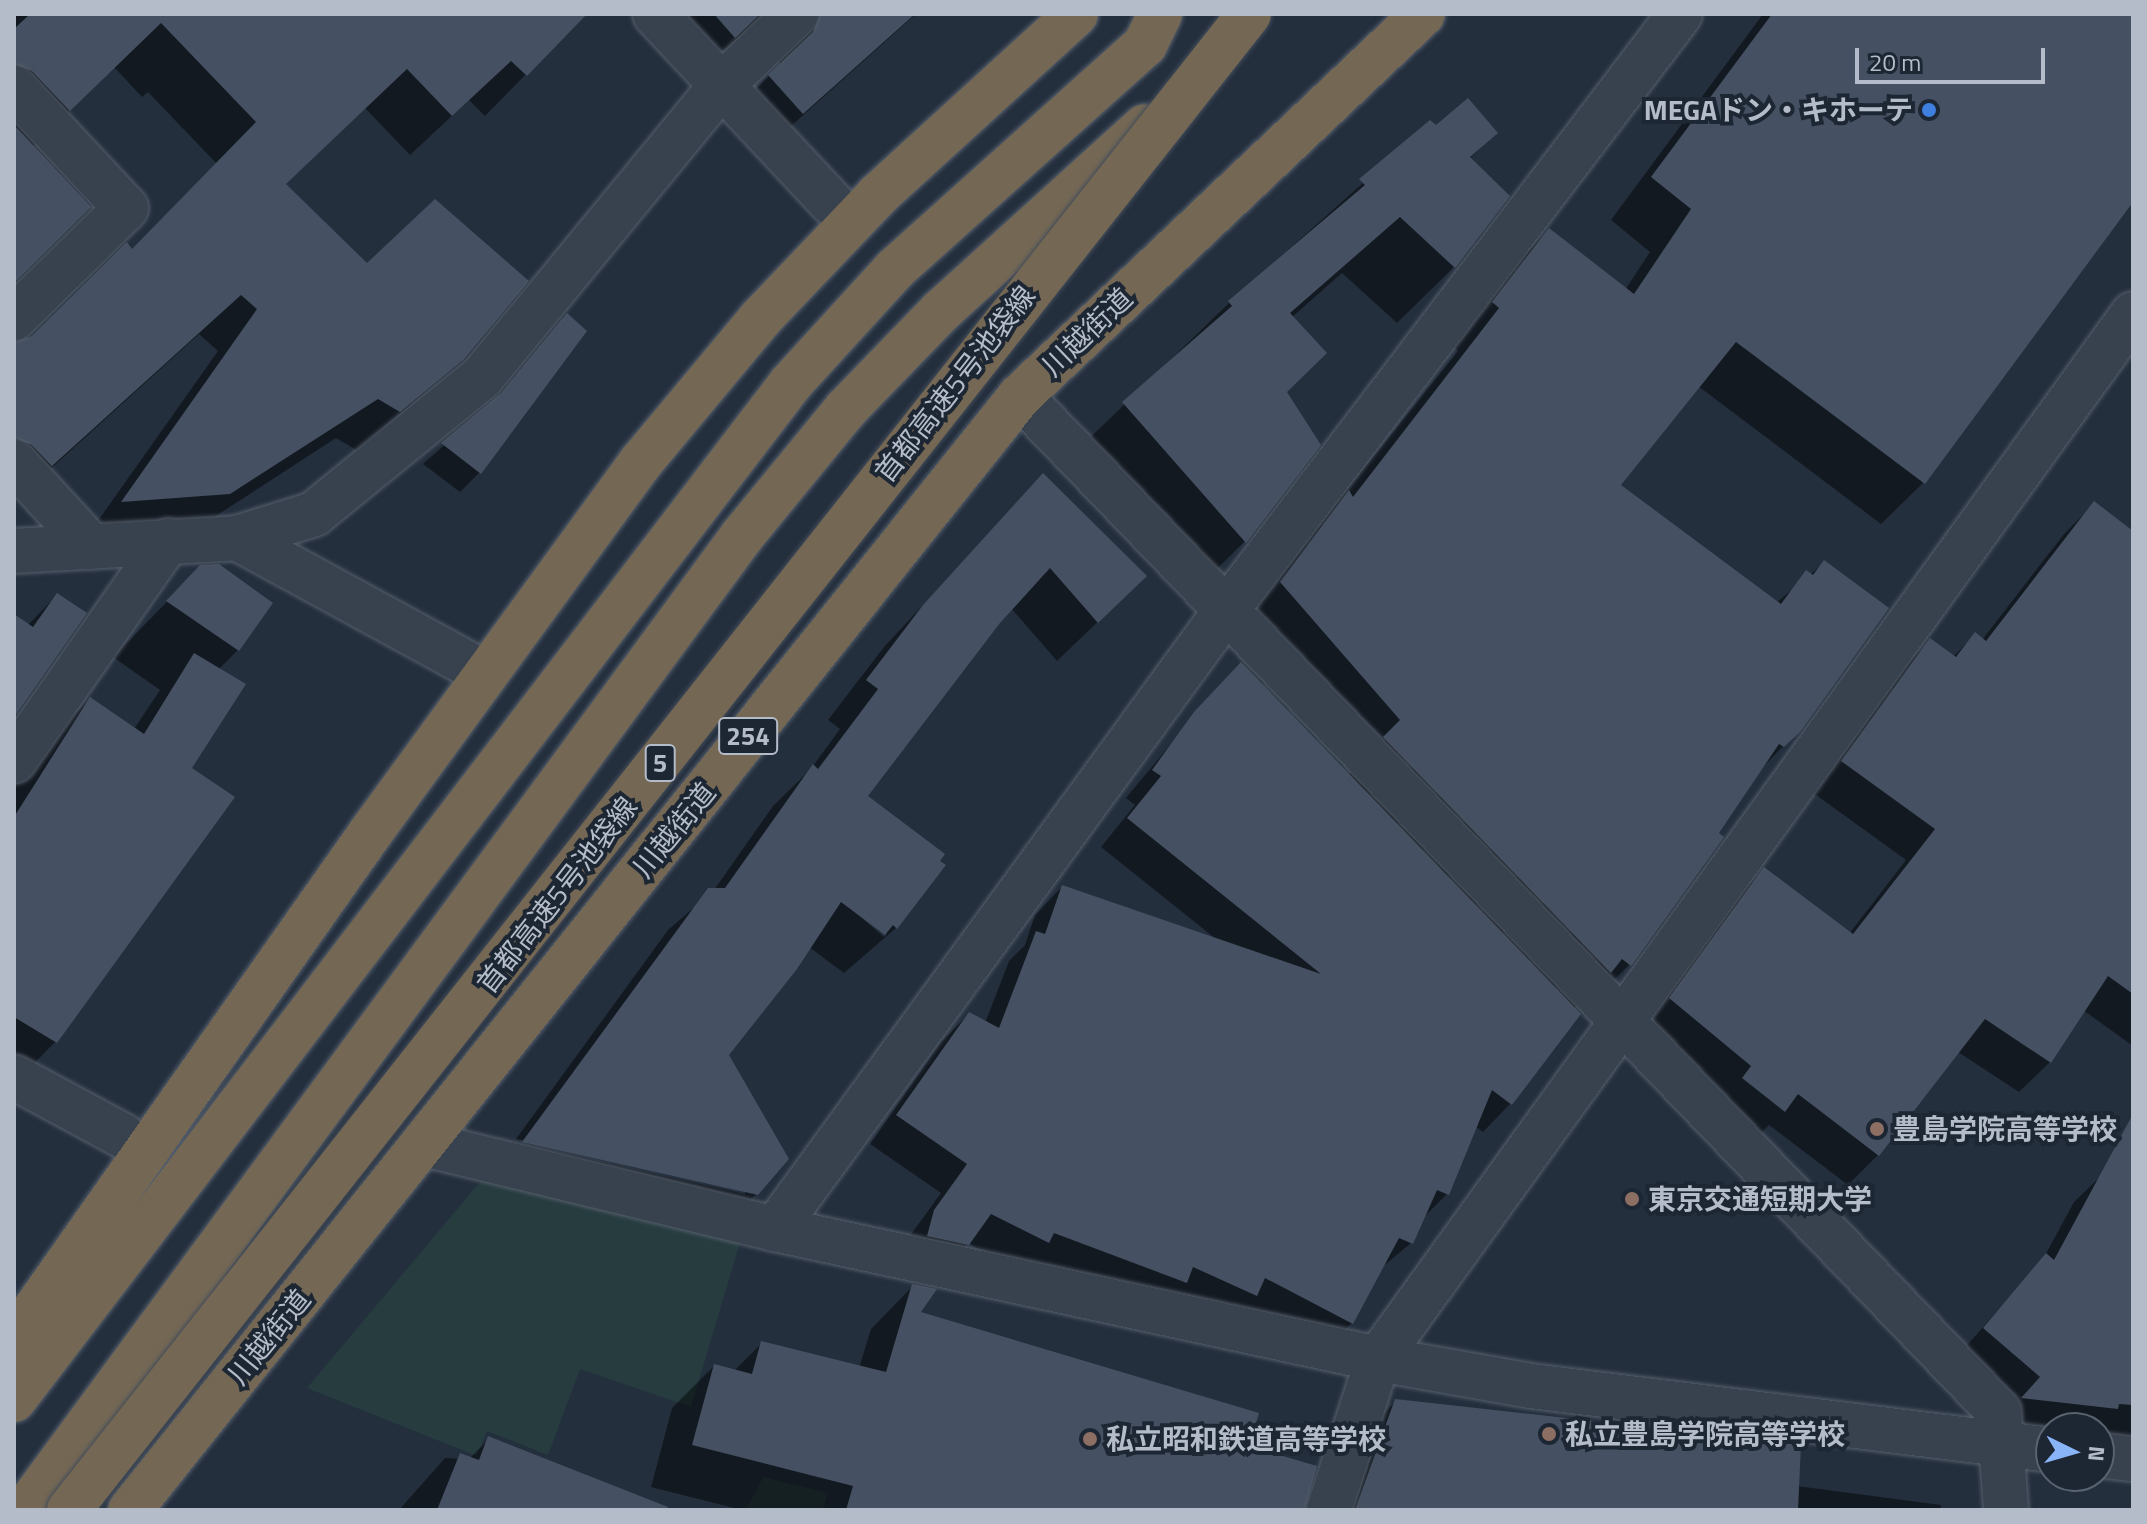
<!DOCTYPE html>
<meta charset="utf-8">
<style>
body{margin:0}
#map{position:relative;width:2147px;height:1524px;overflow:hidden;background:#242f3e;font-family:"Titillium Web","Noto Sans JP",sans-serif}
div>[style]{position:absolute}
.green>*{inset:0;background:#263c3f}
.shadow>*{inset:0;background:#0007}
.building>*{inset:0;background:#455162}
.roads{filter:drop-shadow(0 0 2px #565f6c) drop-shadow(0 0 2px #565f6c)}
.street>*{height:44px;margin:-22px;padding:0 22px;transform-origin:22px;border-radius:22px;background:#38414e}
.highway>*{height:44px;margin:-22px;padding:0 22px;transform-origin:22px;border-radius:22px;background:#746855}
.bridges{filter:drop-shadow(0 0 2px #434c59) drop-shadow(0 0 2px #434c59)}
.highway-bridge>*{height:44px;margin:-22px;padding:0 22px;transform-origin:22px;border-radius:22px;background:#746855}
.dots>*{width:22px;height:22px;translate:-50% -50%;box-sizing:border-box;border:4px solid #1d2633;border-radius:50%}
span{translate:-50% -50%;white-space:nowrap;text-align:center;line-height:1.15;-webkit-text-stroke:8px #1d2633;paint-order:stroke}
.shield-label span{padding:2px 6px;background:#1d2633;border:2px solid;border-radius:6px;-webkit-text-stroke-width:0}
.shield-label{font-size:26px;color:#b4bcc9;font-weight:700}
.poi-label{font-size:28px;color:#b4bcc9;font-weight:700}
.right{translate:-100% -50%;text-align:right}
.left{translate:0 -50%;text-align:left}
.street-label{font-size:28px;color:#b4bcc9}
.frame{position:absolute;inset:0;border:16px solid #b4bcc9;pointer-events:none}
.north{position:absolute;left:2035px;top:1412px;width:80px;height:80px;box-sizing:border-box;background:#1d2633;border:2px solid #59626f;border-radius:50%;rotate:95deg;font-size:22px;font-weight:700;line-height:32px;text-align:center;color:#b4bcc9}
.north::after{content:'';display:block;margin:auto;width:28px;height:36px;background:#8ab4f8;clip-path:polygon(50% 0,100% 100%,50% 72%,0 100%)}
.scale{position:absolute;left:1855px;top:48px;width:190px;height:36px;box-sizing:border-box;border:4px solid #b4bcc9;border-top:0;padding-left:10px;font-size:24px;line-height:28px;white-space:nowrap;color:#b4bcc9;-webkit-text-stroke:6px #1d2633;paint-order:stroke}
</style>
<div id="map">
<div class="green">
<i style="clip-path:polygon(485px 1176px,741px 1239px,691px 1407px,580px 1369px,548px 1455px,487px 1431px,477px 1456px,307px 1388px)"></i>
<i style="clip-path:polygon(763px 1477px,828px 1493px,823px 1510px,746px 1510px)"></i>
</div>
<div class="shadow">
<i style="clip-path:polygon(14px 14px,585px 14px,485px 116px,469px 100px,410px 155px,365px 108px,284px 185px,463px 358px,358px 451px,336px 438px,188px 534px,83px 542px,218px 351px,199px 334px,14px 502px,14px 343px,32px 338px,132px 251px,217px 164px,148px 92px,142px 97px,114px 67px,32px 147px,14px 281px)"></i>
<i style="clip-path:polygon(647px 14px,916px 14px,761px 153px,729px 117px,780px 64px,774px 38px,747px 30px,693px 77px)"></i>
<i style="clip-path:polygon(1763px 14px,2133px 14px,2133px 198px,1923px 483px,1881px 524px,1698px 386px,1618px 485px,1776px 603px,1824px 563px,1799px 730px,1759px 771px,1717px 834px,1722px 837px,1629px 965px,1588px 1006px,1581px 1001px,1573px 1009px,1578px 1014px,1510px 1104px,1483px 1132px,1475px 1126px,1447px 1194px,1421px 1220px,1411px 1243px,1380px 1269px,1352px 1323px,1324px 1350px,1157px 1309px,1028px 1261px,1019px 1270px,968px 1243px,939px 1272px,907px 1240px,941px 1193px,870px 1144px,941px 1042px,969px 1014px,985px 1023px,1009px 961px,1025px 945px,1035px 915px,1062px 887px,1216px 939px,1101px 847px,1135px 805px,1126px 798px,1214px 692px,1348px 775px,1360px 763px,1239px 624px,1458px 351px,1452px 345px,1507px 272px,1549px 230px,1625px 290px,1650px 252px,1611px 220px)"></i>
<i style="clip-path:polygon(1430px 123px,1435px 128px,1496px 133px,1469px 159px,1508px 196px,1454px 267px,1397px 323px,1342px 273px,1291px 318px,1285px 392px,1318px 445px,1244px 542px,1188px 598px,1067px 460px,1230px 302px)"></i>
<i style="clip-path:polygon(567px 316px,584px 331px,479px 473px,460px 492px,423px 464px,491px 404px)"></i>
<i style="clip-path:polygon(evenodd,1043px 476px,1105px 615px,1057px 661px,1011px 608px,866px 797px,896px 928px,844px 973px,809px 947px,727px 1055px,756px 1194px,717px 1234px,484px 1181px,513px 1142px,745px 1194px,745px 1190px,516px 1139px,668px 930px,714px 890px,773px 806px,810px 770px,840px 729px,828px 720px,884px 647px,1043px 476px,834px 894px,887px 934px,884px 937px,834px 894px)"></i>
<i style="clip-path:polygon(2094px 504px,2133px 534px,2133px 1046px,2083px 1010px,2050px 1062px,2019px 1092px,1958px 1052px,1878px 1155px,1848px 1185px,1769px 1125px,1753px 1141px,1640px 1030px,1734px 900px,1764px 870px,1849px 934px,1906px 860px,1812px 792px,1900px 671px,1930px 641px,1953px 657px,1975px 635px,1982px 640px,2064px 534px)"></i>
<i style="clip-path:polygon(201px 567px,238px 650px,218px 670px,190px 768px,232px 798px,55px 1042px,14px 1084px,14px 787px,49px 740px,90px 699px,134px 729px,160px 690px,113px 657px)"></i>
<i style="clip-path:polygon(57px 595px,14px 714px,14px 617px,27px 626px)"></i>
<i style="clip-path:polygon(2105px 1172px,2133px 1186px,2133px 1444px,2099px 1440px,2099px 1428px,1993px 1428px,1954px 1360px,2043px 1259px,2074px 1202px)"></i>
<i style="clip-path:polygon(913px 1286px,918px 1313px,1247px 1447px,1304px 1510px,742px 1510px,651px 1487px,672px 1408px,714px 1366px,734px 1371px,762px 1343px,859px 1368px,871px 1329px)"></i>
<i style="clip-path:polygon(1396px 1401px,1797px 1486px,1941px 1505px,1940px 1510px,1330px 1510px,1354px 1444px)"></i>
<i style="clip-path:polygon(489px 1439px,568px 1510px,399px 1510px,445px 1458px,469px 1459px)"></i>
</div>
<div class="building">
<i style="clip-path:polygon(30px 14px,587px 14px,527px 76px,511px 61px,452px 116px,407px 69px,286px 184px,367px 263px,435px 199px,529px 281px,464px 359px,400px 412px,378px 399px,230px 494px,121px 502px,257px 309px,241px 295px,52px 466px,32px 445px,14px 438px,14px 342px,32px 336px,127px 242px,132px 249px,256px 122px,161px 23px,70px 111px,32px 71px,14px 64px,14px 29px)"></i>
<i style="clip-path:polygon(714px 14px,760px 14px,735px 38px)"></i>
<i style="clip-path:polygon(820px 14px,915px 14px,803px 114px,768px 75px,813px 32px)"></i>
<i style="clip-path:polygon(1772px 14px,2133px 14px,2133px 202px,1925px 484px,1736px 342px,1621px 485px,1781px 604px,1806px 570px,1813px 575px,1824px 560px,1889px 608px,1800px 732px,1784px 747px,1779px 744px,1719px 833px,1724px 837px,1631px 966px,1622px 959px,1611px 973px,1383px 737px,1400px 720px,1280px 582px,1349px 490px,1353px 497px,1499px 308px,1492px 302px,1549px 228px,1634px 294px,1691px 209px,1651px 177px)"></i>
<i style="clip-path:polygon(1468px 98px,1498px 133px,1470px 157px,1510px 196px,1455px 268px,1400px 217px,1290px 313px,1327px 353px,1287px 392px,1321px 445px,1246px 543px,1122px 402px,1232px 306px,1228px 301px,1365px 185px,1359px 179px,1430px 120px,1436px 125px)"></i>
<i style="clip-path:polygon(14px 125px,91px 207px,14px 283px)"></i>
<i style="clip-path:polygon(567px 313px,587px 331px,481px 474px,441px 443px,501px 393px)"></i>
<i style="clip-path:polygon(1043px 473px,1147px 576px,1098px 623px,1050px 568px,1000px 623px,868px 796px,945px 854px,940px 861px,946px 865px,897px 929px,893px 925px,885px 935px,841px 902px,797px 969px,729px 1055px,789px 1159px,758px 1195px,522px 1142px,708px 888px,725px 888px,813px 764px,818px 769px,878px 689px,866px 680px,923px 605px)"></i>
<i style="clip-path:polygon(2094px 501px,2133px 531px,2133px 994px,2108px 976px,2051px 1063px,1985px 1019px,1879px 1156px,1798px 1094px,1785px 1112px,1742px 1078px,1751px 1066px,1669px 998px,1764px 867px,1853px 934px,1935px 829px,1841px 761px,1930px 638px,1956px 657px,1975px 632px,1986px 641px)"></i>
<i style="clip-path:polygon(219px 564px,273px 603px,239px 651px,166px 601px,200px 565px)"></i>
<i style="clip-path:polygon(57px 593px,87px 613px,14px 717px,14px 614px,33px 627px)"></i>
<i style="clip-path:polygon(194px 653px,246px 684px,192px 768px,235px 797px,57px 1043px,14px 1017px,14px 817px,90px 697px,144px 734px)"></i>
<i style="clip-path:polygon(1241px 662px,1581px 1014px,1512px 1105px,1492px 1090px,1449px 1195px,1437px 1190px,1413px 1244px,1399px 1238px,1353px 1324px,1265px 1278px,1257px 1296px,1193px 1267px,1187px 1283px,1054px 1233px,1049px 1243px,991px 1214px,969px 1245px,927px 1236px,934px 1210px,967px 1164px,896px 1115px,969px 1012px,999px 1028px,1036px 931px,1045px 934px,1062px 885px,1321px 974px,1127px 818px,1161px 776px,1152px 770px,1194px 712px)"></i>
<i style="clip-path:polygon(2133px 1114px,2133px 1405px,2119px 1404px,2118px 1409px,2021px 1398px,2040px 1377px,1983px 1328px,2046px 1253px,2054px 1260px)"></i>
<i style="clip-path:polygon(912px 1284px,937px 1289px,921px 1312px,1259px 1413px,1249px 1446px,1317px 1466px,1305px 1510px,846px 1510px,853px 1486px,692px 1445px,714px 1364px,752px 1374px,761px 1341px,886px 1372px)"></i>
<i style="clip-path:polygon(1395px 1399px,1801px 1444px,1798px 1510px,1355px 1510px)"></i>
<i style="clip-path:polygon(488px 1436px,668px 1507px,667px 1510px,437px 1510px,460px 1453px,479px 1460px)"></i>
</div>
<div class="roads">
<div class="street">
<i style="left:655px;top:14px;width:259px;rotate:46.9deg"></i>
<i style="left:14px;top:88px;width:164px;rotate:47deg"></i>
<i style="left:126px;top:208px;width:157px;rotate:135.5deg"></i>
<i style="left:1020px;top:396px;width:1411px;rotate:46.06deg"></i>
<i style="left:1999px;top:1412px;width:98px;rotate:85.9deg"></i>
<i style="left:14px;top:462px;width:115px;rotate:47.5deg"></i>
<i style="left:237px;top:538px;width:81px;rotate:-17.3deg"></i>
<i style="left:314px;top:514px;width:217px;rotate:-39.2deg"></i>
<i style="left:482px;top:377px;width:379px;rotate:-50.6deg"></i>
<i style="left:723px;top:84px;width:101px;rotate:-43.8deg"></i>
<i style="left:14px;top:551px;width:223px;rotate:-3.3deg"></i>
<i style="left:237px;top:538px;width:259px;rotate:28.6deg"></i>
<i style="left:14px;top:761px;width:269px;rotate:-55deg"></i>
<i style="left:14px;top:1077px;width:124px;rotate:28.4deg"></i>
<i style="left:424px;top:1144px;width:361px;rotate:13.6deg"></i>
<i style="left:775px;top:1229px;width:617px;rotate:12.17deg"></i>
<i style="left:1378px;top:1359px;width:155px;rotate:10deg"></i>
<i style="left:1531px;top:1386px;width:524px;rotate:7.02deg"></i>
<i style="left:775px;top:1229px;width:764px;rotate:-53.9deg"></i>
<i style="left:1225px;top:612px;width:751px;rotate:-52.73deg"></i>
<i style="left:2099px;top:1455px;width:34px;rotate:7deg"></i>
<i style="left:1329px;top:1510px;width:159px;rotate:-72deg"></i>
<i style="left:1378px;top:1359px;width:1289px;rotate:-54.15deg"></i>
</div>
<div class="highway">
<i style="left:14px;top:1339px;width:620px;rotate:-54.85deg"></i>
<i style="left:371px;top:832px;width:458px;rotate:-53.9deg"></i>
<i style="left:641px;top:462px;width:186px;rotate:-50.2deg"></i>
<i style="left:760px;top:319px;width:171px;rotate:-46.4deg"></i>
<i style="left:878px;top:195px;width:268px;rotate:-42.4deg"></i>
<i style="left:14px;top:1400px;width:1280px;rotate:-52.62deg"></i>
<i style="left:791px;top:383px;width:154px;rotate:-47.6deg"></i>
<i style="left:895px;top:269px;width:336px;rotate:-41.9deg"></i>
<i style="left:1145px;top:45px;width:34px;rotate:-64deg"></i>
<i style="left:25px;top:1510px;width:1209px;rotate:-53.64deg"></i>
<i style="left:742px;top:536px;width:164px;rotate:-50.7deg"></i>
<i style="left:846px;top:409px;width:136px;rotate:-45.9deg"></i>
<i style="left:941px;top:311px;width:275px;rotate:-42.2deg"></i>
<i style="left:130px;top:1510px;width:1426px;rotate:-51.38deg"></i>
<i style="left:1020px;top:396px;width:555px;rotate:-43.47deg"></i>
</div>
</div>
<div class="bridges">
<div class="highway-bridge">
<i style="left:69px;top:1510px;width:1905px;rotate:-51.73deg"></i>
</div>
</div>
<div class="dots">
<i style="left:1929px;top:110px;background:#3f7fe0"></i>
<i style="left:1877px;top:1129px;background:#8d6e63"></i>
<i style="left:1632px;top:1199px;background:#8d6e63"></i>
<i style="left:1549px;top:1434px;background:#8d6e63"></i>
<i style="left:1090px;top:1439px;background:#8d6e63"></i>
</div>
<div class="shield-label">
<span style="left:748px;top:736px">254</span>
<span style="left:660px;top:763px">5</span>
</div>
<div class="poi-label">
<span class="right" style="left:1913px;top:110px">MEGAドン・キホーテ</span>
<span class="left" style="left:1893px;top:1129px">豊島学院高等学校</span>
<span class="left" style="left:1648px;top:1199px">東京交通短期大学</span>
<span class="left" style="left:1565px;top:1434px">私立豊島学院高等学校</span>
<span class="left" style="left:1106px;top:1439px">私立昭和鉄道高等学校</span>
</div>
<div class="street-label">
<span style="left:1087px;top:332px;rotate:-44deg">川越街道</span>
<span style="left:955px;top:384px;rotate:-52deg">首都高速5号池袋線</span>
<span style="left:674px;top:830px;rotate:-51deg">川越街道</span>
<span style="left:557px;top:895px;rotate:-52deg">首都高速5号池袋線</span>
<span style="left:269px;top:1337px;rotate:-51deg">川越街道</span>
</div>
<div class="frame"></div>
<div class="north">N</div>
<div class="scale">20 m</div>
</div>
